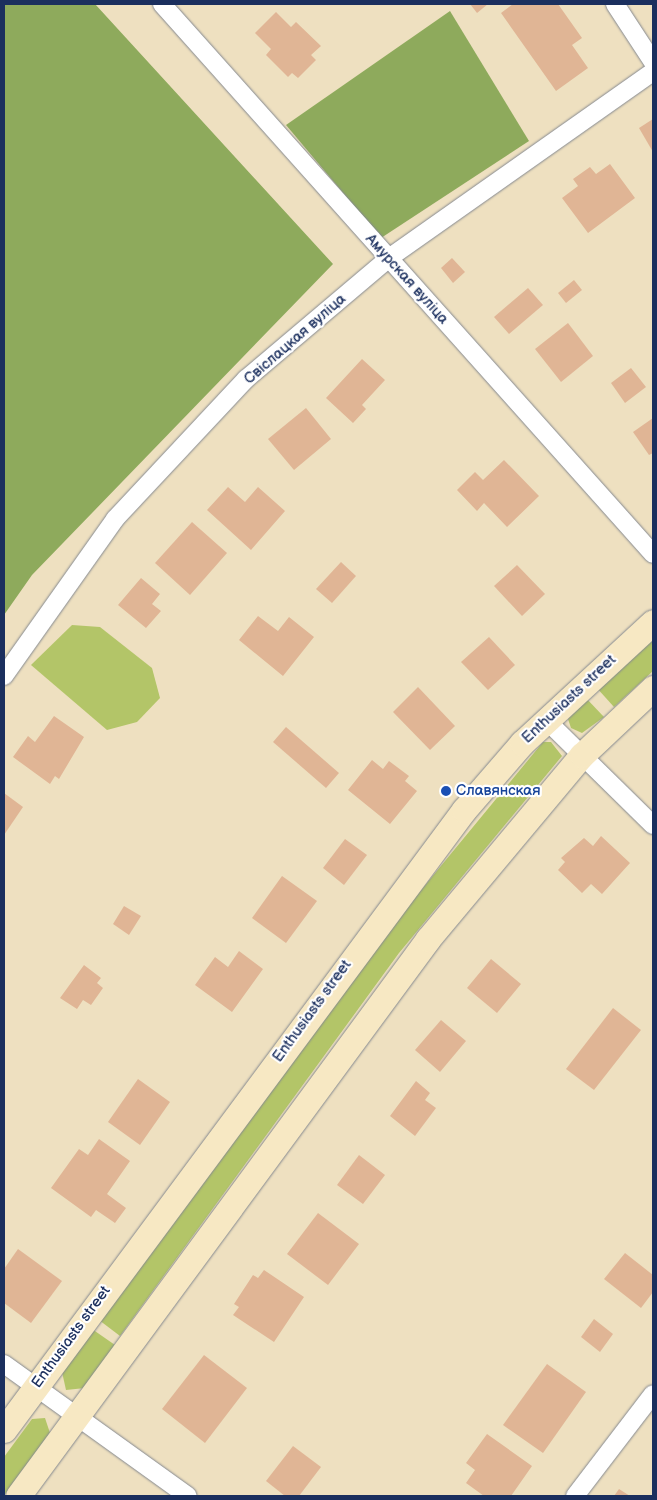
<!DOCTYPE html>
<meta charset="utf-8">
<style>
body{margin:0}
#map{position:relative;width:657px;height:1500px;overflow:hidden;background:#eee0c0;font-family:"Balsamiq Sans",sans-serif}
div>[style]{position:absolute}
.green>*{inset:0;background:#b3c568}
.forest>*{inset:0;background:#8eaa5c}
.building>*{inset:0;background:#e0b595}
.roads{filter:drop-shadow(0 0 1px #84888f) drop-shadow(0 0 1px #84888f)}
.street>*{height:18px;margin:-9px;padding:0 9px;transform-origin:9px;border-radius:9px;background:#fff}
.secondary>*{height:25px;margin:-12.5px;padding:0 12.5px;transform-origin:12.5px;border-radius:12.5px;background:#f7e8c3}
.dots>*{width:14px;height:14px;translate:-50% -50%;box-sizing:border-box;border:2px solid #fff;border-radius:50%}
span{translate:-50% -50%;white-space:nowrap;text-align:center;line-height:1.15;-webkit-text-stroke:4.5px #fff;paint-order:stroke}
.street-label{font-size:15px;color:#1b2f5e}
.transit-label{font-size:15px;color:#164399}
.left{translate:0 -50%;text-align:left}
.frame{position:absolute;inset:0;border:5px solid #1b2f5e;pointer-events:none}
</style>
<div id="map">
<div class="green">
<i style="clip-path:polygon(72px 625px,100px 627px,152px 668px,160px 698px,137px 722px,107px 730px,31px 665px)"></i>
<i style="clip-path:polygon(653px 636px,653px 671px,614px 707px,596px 687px)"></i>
<i style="clip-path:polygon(585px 697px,604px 717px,582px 733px,571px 728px,568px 719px)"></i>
<i style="clip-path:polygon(543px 742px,551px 742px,562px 756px,399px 953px,120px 1336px,99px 1320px,380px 940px)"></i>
<i style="clip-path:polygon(92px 1329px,115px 1345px,85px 1388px,66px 1390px,62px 1372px)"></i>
<i style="clip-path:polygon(45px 1418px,50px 1433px,4px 1496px,4px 1457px,32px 1419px)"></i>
</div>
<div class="forest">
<i style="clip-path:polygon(4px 4px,95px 4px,333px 264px,32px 575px,4px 615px)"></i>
<i style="clip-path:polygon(450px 11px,529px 141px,381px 238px,286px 125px)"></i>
</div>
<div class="building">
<i style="clip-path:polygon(470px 4px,488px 4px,477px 13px)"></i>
<i style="clip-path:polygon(513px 4px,558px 4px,582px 38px,572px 45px,588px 68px,556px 91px,501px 13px)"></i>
<i style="clip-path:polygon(276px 12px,291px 27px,296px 22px,321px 46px,311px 55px,316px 60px,298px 78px,292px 73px,288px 77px,266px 55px,271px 49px,255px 33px)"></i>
<i style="clip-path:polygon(653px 119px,653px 152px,639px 128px)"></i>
<i style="clip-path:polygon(610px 164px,635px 198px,588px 233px,562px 198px,578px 186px,573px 179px,590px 167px,596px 174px)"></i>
<i style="clip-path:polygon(452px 258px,465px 272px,453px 283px,441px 268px)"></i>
<i style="clip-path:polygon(574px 280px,582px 290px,566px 303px,558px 293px)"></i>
<i style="clip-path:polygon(528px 288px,543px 305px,509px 334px,494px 317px)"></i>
<i style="clip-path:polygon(568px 323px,593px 356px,561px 382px,535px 349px)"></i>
<i style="clip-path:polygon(362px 359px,385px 380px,362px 405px,366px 409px,353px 423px,326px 398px)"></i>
<i style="clip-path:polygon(631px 368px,646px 387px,625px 403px,611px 383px)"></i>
<i style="clip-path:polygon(306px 408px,331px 439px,294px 470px,268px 439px)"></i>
<i style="clip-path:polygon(653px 418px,653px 453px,649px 455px,633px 432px)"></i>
<i style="clip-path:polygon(504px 460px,539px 496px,507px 527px,484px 503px,477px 511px,457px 490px,475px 472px,483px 480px)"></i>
<i style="clip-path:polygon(228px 487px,245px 502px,258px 487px,285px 511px,251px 550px,207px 510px)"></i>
<i style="clip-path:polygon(192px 522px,227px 553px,190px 595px,155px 563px)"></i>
<i style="clip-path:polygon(341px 562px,356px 576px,332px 603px,316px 589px)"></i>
<i style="clip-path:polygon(517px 565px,545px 594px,522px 616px,494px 586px)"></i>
<i style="clip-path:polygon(141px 578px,160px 594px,152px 604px,161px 611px,146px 628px,118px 605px)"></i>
<i style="clip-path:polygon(258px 616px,278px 631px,289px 617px,314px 637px,283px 676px,239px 640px)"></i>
<i style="clip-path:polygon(489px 637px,515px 665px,488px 690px,461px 662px)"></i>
<i style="clip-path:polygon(418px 687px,455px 726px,430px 750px,393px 712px)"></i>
<i style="clip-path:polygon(54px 716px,84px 737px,59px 779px,55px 776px,50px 784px,13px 757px,28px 736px,35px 742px)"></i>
<i style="clip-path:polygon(286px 727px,339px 773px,326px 788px,273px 742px)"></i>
<i style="clip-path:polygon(372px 760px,383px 769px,389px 761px,409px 776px,405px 781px,417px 791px,390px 824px,348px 790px)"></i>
<i style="clip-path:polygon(4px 793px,23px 807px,4px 835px)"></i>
<i style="clip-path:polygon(601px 836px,630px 863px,602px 894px,591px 884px,582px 893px,558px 870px,565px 862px,561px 858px,584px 838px,593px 846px)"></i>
<i style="clip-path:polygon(345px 839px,367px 855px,344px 885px,323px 868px)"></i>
<i style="clip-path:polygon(282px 876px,317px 901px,286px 943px,252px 918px)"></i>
<i style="clip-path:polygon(124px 906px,141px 916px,129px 935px,113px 924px)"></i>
<i style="clip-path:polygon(239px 951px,263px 969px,232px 1012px,195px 985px,215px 957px,228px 967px)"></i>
<i style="clip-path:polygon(491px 959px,521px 984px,497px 1013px,467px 988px)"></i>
<i style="clip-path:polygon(84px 965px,101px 978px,97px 983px,103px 988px,91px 1005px,83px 1000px,77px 1009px,60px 998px)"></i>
<i style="clip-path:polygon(613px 1008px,641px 1030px,594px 1090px,566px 1069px)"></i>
<i style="clip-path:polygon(441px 1020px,466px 1041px,440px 1072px,415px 1050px)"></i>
<i style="clip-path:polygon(138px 1079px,170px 1102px,140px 1145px,108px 1122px)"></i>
<i style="clip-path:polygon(416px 1081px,430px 1093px,425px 1100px,436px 1108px,415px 1136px,390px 1116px)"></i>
<i style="clip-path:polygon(99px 1139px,130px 1161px,107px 1194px,126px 1208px,115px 1223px,96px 1210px,91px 1217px,51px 1188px,79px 1149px,88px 1155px)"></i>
<i style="clip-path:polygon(359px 1155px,385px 1175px,363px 1204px,337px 1185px)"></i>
<i style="clip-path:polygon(318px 1213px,359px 1244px,328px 1285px,287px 1254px)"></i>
<i style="clip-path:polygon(18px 1249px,62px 1281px,31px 1323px,4px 1303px,4px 1269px)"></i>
<i style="clip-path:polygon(625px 1253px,653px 1275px,653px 1292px,641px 1308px,604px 1279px)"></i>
<i style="clip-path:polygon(264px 1270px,304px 1297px,274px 1342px,233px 1315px,239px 1307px,234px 1304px,253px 1275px,258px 1278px)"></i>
<i style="clip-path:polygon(594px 1319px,613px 1334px,600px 1352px,581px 1337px)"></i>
<i style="clip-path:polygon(204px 1355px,247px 1388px,205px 1443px,162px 1409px)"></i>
<i style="clip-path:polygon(547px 1364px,586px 1392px,543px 1453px,503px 1425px)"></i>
<i style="clip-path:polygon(487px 1434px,532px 1466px,511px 1496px,484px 1496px,466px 1483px,475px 1470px,466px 1463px)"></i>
<i style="clip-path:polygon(293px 1446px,321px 1467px,299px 1496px,285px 1496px,266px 1481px)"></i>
<i style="clip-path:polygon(619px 1489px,630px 1496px,614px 1496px)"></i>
</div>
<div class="roads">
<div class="street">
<i style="left:162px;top:4px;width:737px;rotate:48.24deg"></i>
<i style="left:615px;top:4px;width:69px;rotate:56.8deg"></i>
<i style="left:4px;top:676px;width:192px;rotate:-54.7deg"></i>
<i style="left:115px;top:519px;width:192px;rotate:-46.9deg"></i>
<i style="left:246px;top:379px;width:187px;rotate:-40.2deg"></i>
<i style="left:389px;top:258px;width:323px;rotate:-35.2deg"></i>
<i style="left:546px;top:720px;width:150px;rotate:44.5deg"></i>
<i style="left:4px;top:1364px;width:226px;rotate:35.7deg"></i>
<i style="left:575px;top:1496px;width:128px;rotate:-52.6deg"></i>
</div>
<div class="secondary">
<i style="left:4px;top:1430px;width:772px;rotate:-53.43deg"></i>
<i style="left:464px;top:810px;width:89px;rotate:-49.1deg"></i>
<i style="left:522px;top:743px;width:178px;rotate:-42.7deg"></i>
<i style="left:18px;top:1496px;width:692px;rotate:-53.64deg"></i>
<i style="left:428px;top:939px;width:240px;rotate:-50.1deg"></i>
<i style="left:582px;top:755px;width:98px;rotate:-43.3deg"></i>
</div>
</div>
<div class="dots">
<i style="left:446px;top:791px;background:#1a4fb4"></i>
</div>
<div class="street-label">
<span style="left:407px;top:279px;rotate:48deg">Амурская вуліца</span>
<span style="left:295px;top:339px;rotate:-41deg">Свіслацкая вуліца</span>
<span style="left:569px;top:699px;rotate:-43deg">Enthusiasts street</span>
<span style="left:312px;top:1011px;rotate:-54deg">Enthusiasts street</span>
<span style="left:71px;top:1337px;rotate:-54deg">Enthusiasts street</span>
</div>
<div class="transit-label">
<span class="left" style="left:456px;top:791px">Славянская</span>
</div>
<div class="frame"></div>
</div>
